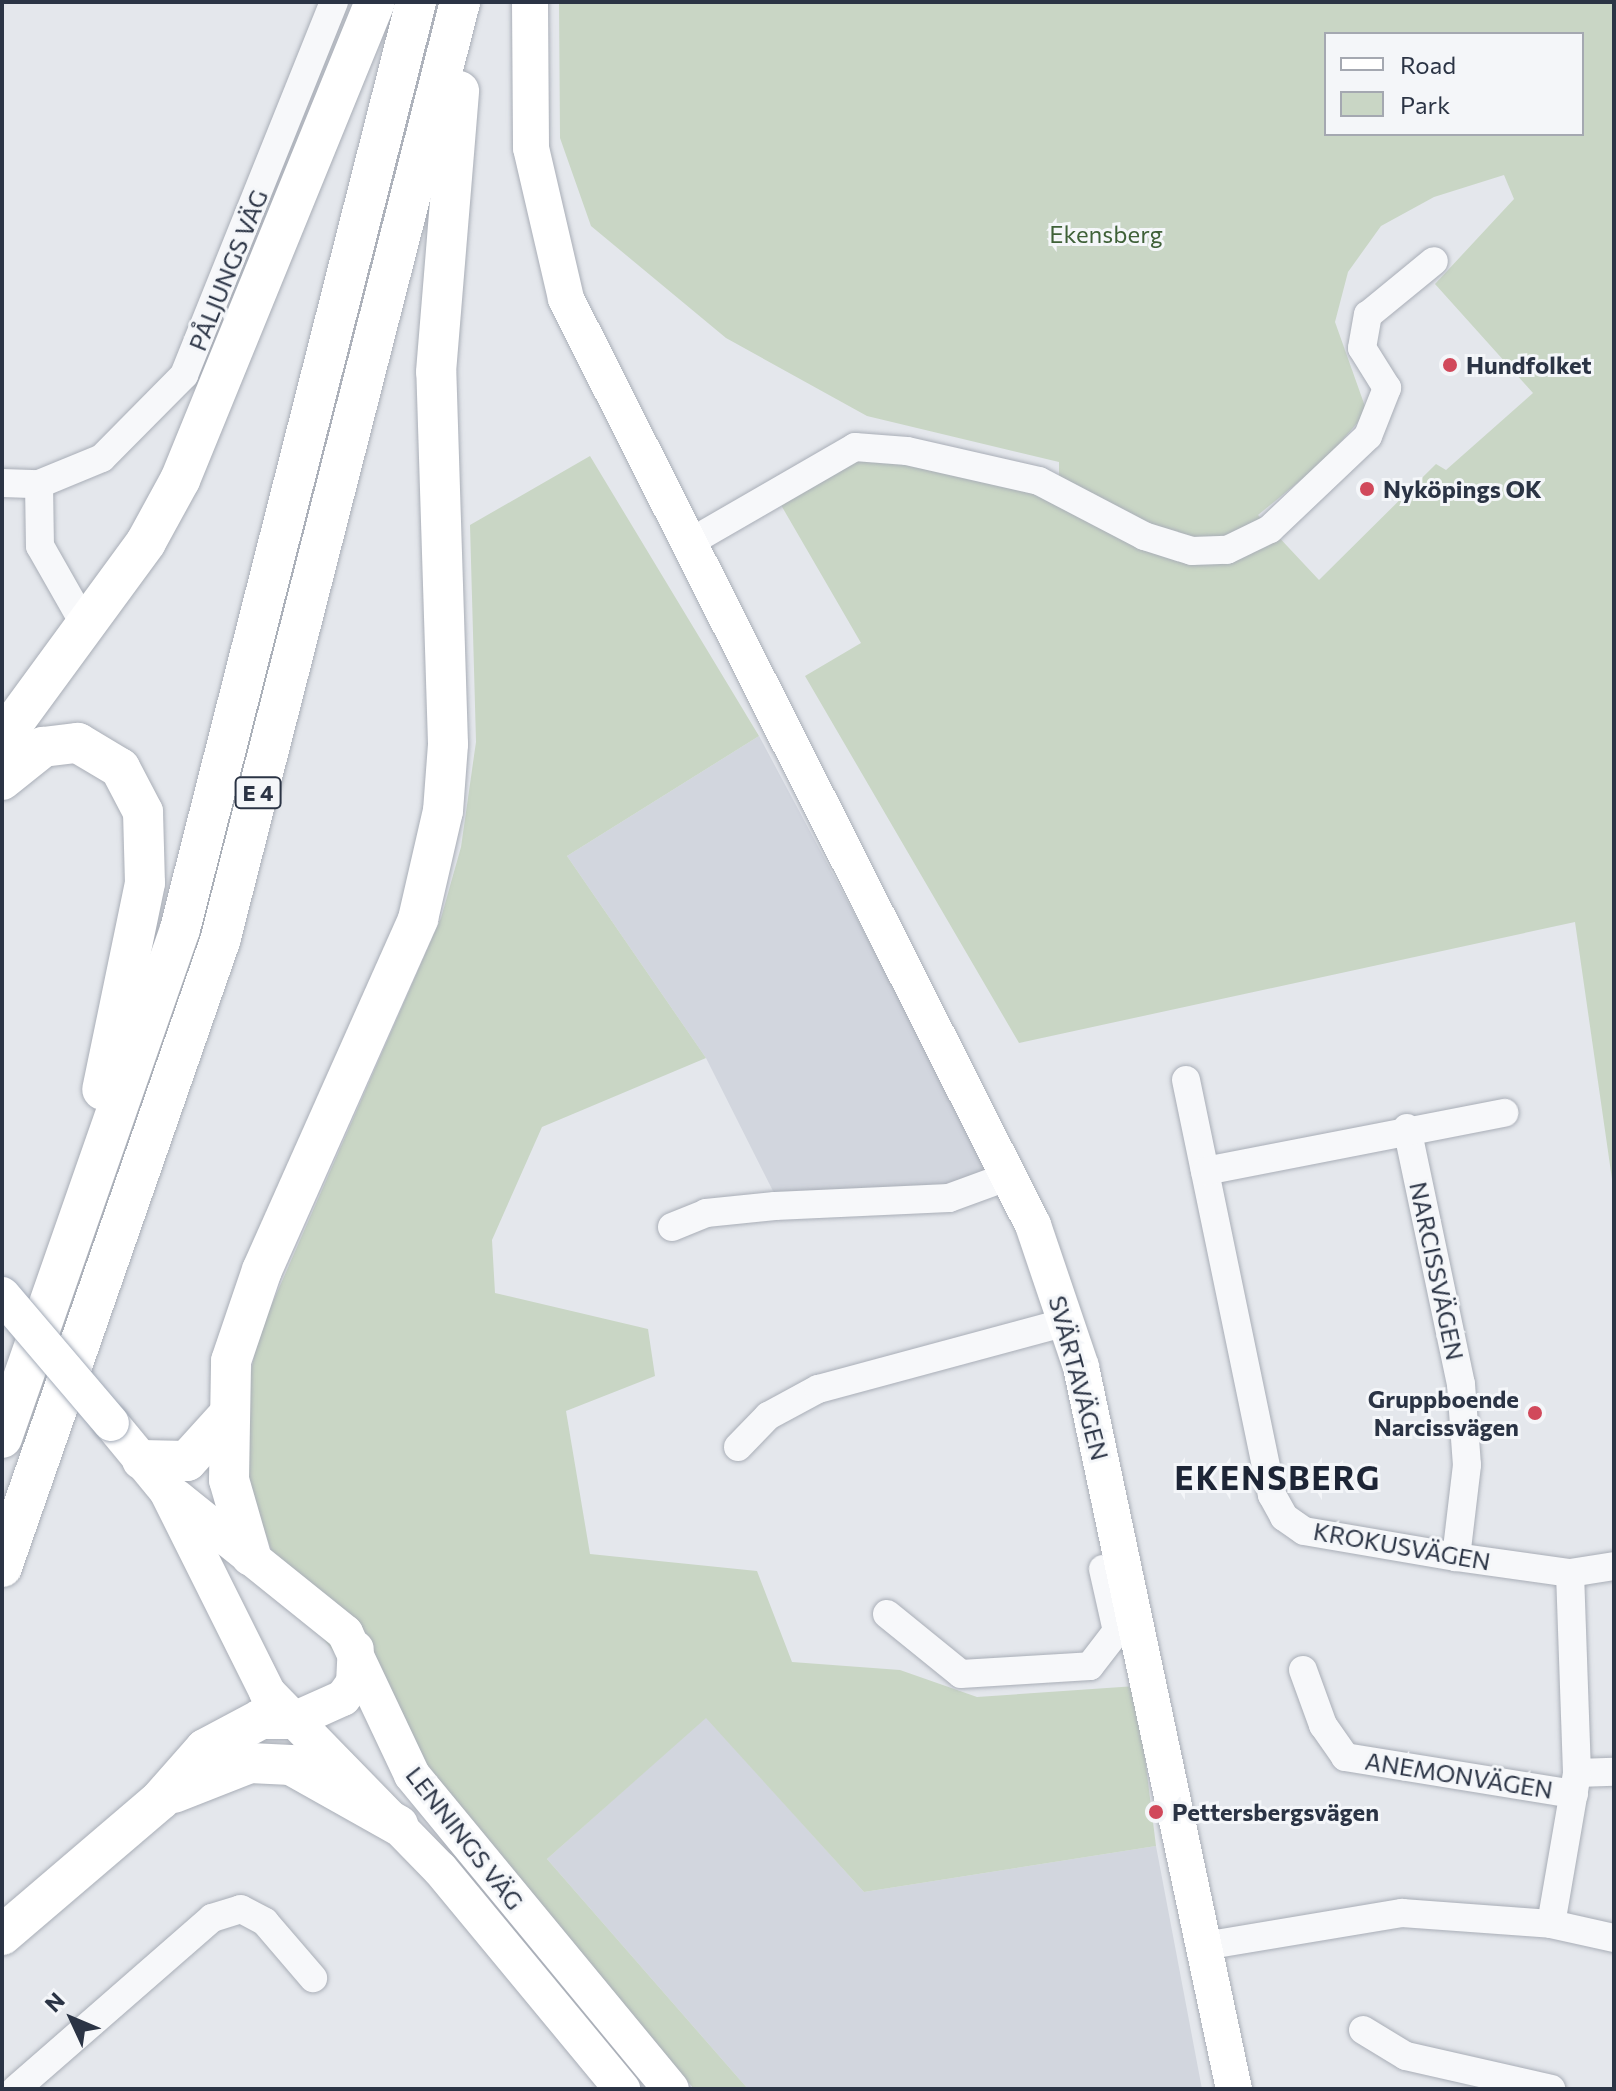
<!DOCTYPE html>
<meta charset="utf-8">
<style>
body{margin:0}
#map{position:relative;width:1616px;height:2091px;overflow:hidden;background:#e4e7ec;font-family:Commissioner,sans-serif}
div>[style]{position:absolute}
.built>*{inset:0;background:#d2d6de}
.green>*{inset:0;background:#c9d6c5}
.roads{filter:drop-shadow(0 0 2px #a9aeb7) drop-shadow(0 0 2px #a9aeb7)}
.minor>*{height:28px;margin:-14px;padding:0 14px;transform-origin:14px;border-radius:14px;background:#f7f8fa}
.major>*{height:36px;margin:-18px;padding:0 18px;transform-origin:18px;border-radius:18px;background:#fff}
.highway>*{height:40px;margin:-20px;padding:0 20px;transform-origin:20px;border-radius:20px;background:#fff}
.bridges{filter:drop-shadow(0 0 2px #a3abb8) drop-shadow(0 0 2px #a3abb8)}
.major-bridge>*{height:36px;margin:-18px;padding:0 18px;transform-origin:18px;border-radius:18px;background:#fff}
.dots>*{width:22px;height:22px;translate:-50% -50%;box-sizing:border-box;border:4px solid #f4f6f9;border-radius:50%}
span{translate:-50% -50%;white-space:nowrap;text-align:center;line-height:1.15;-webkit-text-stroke:6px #f4f6f9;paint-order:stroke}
.shield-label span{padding:2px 6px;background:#f4f6f9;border:2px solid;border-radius:6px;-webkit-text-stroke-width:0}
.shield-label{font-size:22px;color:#2b3445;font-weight:700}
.park-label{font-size:24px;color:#3f6138}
.street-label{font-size:24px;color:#2b3445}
.poi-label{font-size:24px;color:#2b3445;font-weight:700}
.left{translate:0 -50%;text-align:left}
.right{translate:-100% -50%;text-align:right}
.district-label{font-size:32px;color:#1d2536;font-weight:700;letter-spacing:2px}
.frame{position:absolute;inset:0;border:4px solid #2b3445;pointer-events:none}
.legend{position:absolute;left:1324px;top:32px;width:260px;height:104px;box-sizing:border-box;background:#f4f6f9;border:2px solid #a4a8b1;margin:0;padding:10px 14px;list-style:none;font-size:24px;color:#2b3445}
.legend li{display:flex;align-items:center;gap:16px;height:40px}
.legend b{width:40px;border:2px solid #a4a8b1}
.north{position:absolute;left:32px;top:1979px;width:80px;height:80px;-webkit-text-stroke:6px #f4f6f9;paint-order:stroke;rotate:314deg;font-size:22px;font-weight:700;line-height:32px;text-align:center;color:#2b3445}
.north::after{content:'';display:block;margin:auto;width:28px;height:36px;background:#2b3445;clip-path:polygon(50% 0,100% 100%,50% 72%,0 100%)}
</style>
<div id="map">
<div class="built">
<i style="clip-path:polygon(759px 736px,994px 1175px,951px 1191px,776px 1197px,706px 1058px,567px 856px)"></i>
<i style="clip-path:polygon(706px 1717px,864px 1892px,1156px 1846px,1202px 2089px,748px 2089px,547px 1859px)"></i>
</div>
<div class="green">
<i style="clip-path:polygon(evenodd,559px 2px,1614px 2px,1614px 1193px,1575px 922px,1019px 1043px,805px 676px,861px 643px,774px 493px,855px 447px,1059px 489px,1059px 462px,867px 416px,726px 338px,591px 226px,560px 138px,559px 2px,1326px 34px,1582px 34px,1582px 134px,1326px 134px,1326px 34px,559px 2px,1504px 175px,1514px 199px,1435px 284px,1533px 393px,1446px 470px,1436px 464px,1319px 580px,1258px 515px,1324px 461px,1367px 412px,1335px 322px,1348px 272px,1381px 226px,1434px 197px,1504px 175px)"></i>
<i style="clip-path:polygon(590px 456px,759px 736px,567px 856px,706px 1058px,542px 1127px,492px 1240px,495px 1293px,648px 1329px,655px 1376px,566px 1411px,590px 1554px,757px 1571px,792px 1662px,900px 1670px,977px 1697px,1136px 1686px,1156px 1846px,864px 1892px,706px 1718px,547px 1859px,748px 2089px,694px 2089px,287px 1595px,246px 1478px,247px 1392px,258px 1336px,441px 918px,461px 847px,476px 742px,470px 525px)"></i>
</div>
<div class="roads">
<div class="minor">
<i style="left:2px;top:483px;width:37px;rotate:2deg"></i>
<i style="left:39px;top:484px;width:68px;rotate:-22.4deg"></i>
<i style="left:102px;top:458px;width:117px;rotate:-45.3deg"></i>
<i style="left:184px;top:375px;width:402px;rotate:-68.1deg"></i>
<i style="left:39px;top:484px;width:62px;rotate:89.1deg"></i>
<i style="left:40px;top:546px;width:93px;rotate:60.4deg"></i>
<i style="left:687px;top:544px;width:194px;rotate:-30deg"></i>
<i style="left:855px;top:447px;width:52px;rotate:4.4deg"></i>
<i style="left:907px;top:451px;width:135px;rotate:12.8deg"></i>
<i style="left:1039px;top:481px;width:119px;rotate:27.6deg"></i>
<i style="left:1144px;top:536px;width:50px;rotate:17.4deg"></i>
<i style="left:1192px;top:551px;width:35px;rotate:-2deg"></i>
<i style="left:1227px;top:550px;width:48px;rotate:-26deg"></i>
<i style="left:1270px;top:529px;width:135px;rotate:-43.5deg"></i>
<i style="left:1368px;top:436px;width:52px;rotate:-68.4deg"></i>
<i style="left:1387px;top:388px;width:47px;rotate:-122deg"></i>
<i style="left:1362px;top:348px;width:34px;rotate:-80deg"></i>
<i style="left:1368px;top:315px;width:85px;rotate:-39.3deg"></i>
<i style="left:1186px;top:1080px;width:424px;rotate:78.3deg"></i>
<i style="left:1272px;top:1495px;width:25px;rotate:61deg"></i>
<i style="left:1284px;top:1517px;width:24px;rotate:35deg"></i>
<i style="left:1304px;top:1531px;width:154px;rotate:9.7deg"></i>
<i style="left:1456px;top:1557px;width:115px;rotate:8deg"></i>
<i style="left:1570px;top:1573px;width:45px;rotate:-9deg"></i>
<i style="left:1407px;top:1128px;width:262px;rotate:78.1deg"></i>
<i style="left:1461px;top:1384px;width:81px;rotate:85.8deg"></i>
<i style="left:1467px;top:1465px;width:93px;rotate:96.8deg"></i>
<i style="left:1205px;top:1171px;width:305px;rotate:-11deg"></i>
<i style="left:672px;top:1227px;width:37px;rotate:-22deg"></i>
<i style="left:706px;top:1213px;width:69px;rotate:-5.8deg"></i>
<i style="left:775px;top:1206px;width:174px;rotate:-2.6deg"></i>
<i style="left:949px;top:1198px;width:64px;rotate:-20.1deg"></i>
<i style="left:738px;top:1447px;width:43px;rotate:-45.9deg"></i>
<i style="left:768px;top:1416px;width:57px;rotate:-28.4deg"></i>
<i style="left:818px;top:1389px;width:257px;rotate:-15.1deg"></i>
<i style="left:1103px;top:1569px;width:64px;rotate:77.3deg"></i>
<i style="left:887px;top:1614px;width:95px;rotate:39deg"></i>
<i style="left:961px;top:1674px;width:129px;rotate:-3.5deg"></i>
<i style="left:1090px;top:1666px;width:44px;rotate:-52.4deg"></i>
<i style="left:1117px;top:1631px;width:23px;rotate:-7deg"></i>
<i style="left:1303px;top:1670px;width:59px;rotate:70deg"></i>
<i style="left:1323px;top:1725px;width:39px;rotate:55deg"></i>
<i style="left:1345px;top:1757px;width:232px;rotate:9.2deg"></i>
<i style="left:1577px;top:1773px;width:37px;rotate:-2deg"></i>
<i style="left:1551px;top:1924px;width:153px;rotate:-80.2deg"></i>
<i style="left:1577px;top:1773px;width:200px;rotate:-92deg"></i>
<i style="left:1204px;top:1946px;width:201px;rotate:-9.5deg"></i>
<i style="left:1402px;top:1913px;width:149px;rotate:4.2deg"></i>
<i style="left:1551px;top:1924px;width:65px;rotate:12.5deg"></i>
<i style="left:1363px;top:2030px;width:50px;rotate:31.2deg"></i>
<i style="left:1406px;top:2056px;width:149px;rotate:12.8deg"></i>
<i style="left:16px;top:2089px;width:260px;rotate:-41.1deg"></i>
<i style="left:212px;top:1918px;width:30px;rotate:-17deg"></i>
<i style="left:241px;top:1909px;width:27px;rotate:28deg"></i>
<i style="left:265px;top:1922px;width:74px;rotate:49.4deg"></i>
</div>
<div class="major">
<i style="left:530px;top:2px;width:146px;rotate:89.6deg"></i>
<i style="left:531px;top:148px;width:155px;rotate:76.9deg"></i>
<i style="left:566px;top:299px;width:1037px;rotate:63.24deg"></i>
<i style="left:1033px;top:1225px;width:150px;rotate:71.3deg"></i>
<i style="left:1081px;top:1367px;width:738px;rotate:78.04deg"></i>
<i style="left:111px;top:1423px;width:88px;rotate:50.5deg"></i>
<i style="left:167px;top:1491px;width:225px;rotate:63.5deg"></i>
<i style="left:267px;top:1692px;width:248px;rotate:45.7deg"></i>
<i style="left:440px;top:1869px;width:286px;rotate:50.4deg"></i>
<i style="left:176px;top:1497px;width:217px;rotate:38.8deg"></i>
<i style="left:345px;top:1633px;width:157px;rotate:64.7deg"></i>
<i style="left:412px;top:1775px;width:407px;rotate:50.5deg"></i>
<i style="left:296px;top:1719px;width:51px;rotate:-24.1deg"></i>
<i style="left:343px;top:1698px;width:19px;rotate:-54deg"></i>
<i style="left:354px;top:1683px;width:34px;rotate:-87deg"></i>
</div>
<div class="highway">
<i style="left:2px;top:739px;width:244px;rotate:-53.8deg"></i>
<i style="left:146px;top:542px;width:71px;rotate:-61.3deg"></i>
<i style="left:180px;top:480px;width:516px;rotate:-67.81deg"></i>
<i style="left:2px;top:780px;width:53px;rotate:-38.8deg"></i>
<i style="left:43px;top:747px;width:35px;rotate:-7deg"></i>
<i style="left:78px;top:743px;width:49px;rotate:30.8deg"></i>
<i style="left:120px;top:768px;width:50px;rotate:62.4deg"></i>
<i style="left:143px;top:812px;width:71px;rotate:88.4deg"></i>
<i style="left:145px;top:883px;width:211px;rotate:101.7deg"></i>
<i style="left:2px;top:1438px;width:539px;rotate:-70.72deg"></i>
<i style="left:180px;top:929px;width:957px;rotate:-75.72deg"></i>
<i style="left:142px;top:1460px;width:45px;rotate:1.3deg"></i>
<i style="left:187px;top:1461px;width:58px;rotate:-47.8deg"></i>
<i style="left:251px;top:1556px;width:79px;rotate:-106.1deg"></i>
<i style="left:229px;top:1480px;width:119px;rotate:-89deg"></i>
<i style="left:231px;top:1361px;width:96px;rotate:-71.2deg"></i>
<i style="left:262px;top:1270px;width:384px;rotate:-66deg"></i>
<i style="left:418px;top:919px;width:111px;rotate:-77deg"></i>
<i style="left:443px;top:811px;width:67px;rotate:-85.7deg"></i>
<i style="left:448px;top:744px;width:372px;rotate:-91.8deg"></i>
<i style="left:436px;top:372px;width:282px;rotate:-85.3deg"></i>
<i style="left:2px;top:1567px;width:663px;rotate:-70.8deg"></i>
<i style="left:220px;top:941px;width:969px;rotate:-75.66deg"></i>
<i style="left:174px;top:1793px;width:82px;rotate:-21.5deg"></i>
<i style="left:250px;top:1763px;width:41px;rotate:2.8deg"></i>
<i style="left:291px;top:1765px;width:123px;rotate:29.3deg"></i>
<i style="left:2px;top:1935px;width:208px;rotate:-40.5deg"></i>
<i style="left:160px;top:1800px;width:68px;rotate:-48.6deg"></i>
<i style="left:205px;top:1749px;width:64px;rotate:-28.2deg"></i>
<i style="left:261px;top:1719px;width:35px"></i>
</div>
</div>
<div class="bridges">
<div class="major-bridge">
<i style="left:2px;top:1295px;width:168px;rotate:49.6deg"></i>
</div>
</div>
<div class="dots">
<i style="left:1450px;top:365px;background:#d1495b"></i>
<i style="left:1367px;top:489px;background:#d1495b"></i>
<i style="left:1535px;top:1413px;background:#d1495b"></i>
<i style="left:1156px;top:1812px;background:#d1495b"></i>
</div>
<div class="shield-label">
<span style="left:258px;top:793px">E 4</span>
</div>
<div class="park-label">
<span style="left:1106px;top:234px">Ekensberg</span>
</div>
<div class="street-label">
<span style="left:228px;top:270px;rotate:-68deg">PÅLJUNGS VÄG</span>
<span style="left:1437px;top:1271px;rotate:78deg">NARCISSVÄGEN</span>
<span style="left:1079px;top:1378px;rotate:75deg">SVÄRTAVÄGEN</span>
<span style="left:1402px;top:1546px;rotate:10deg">KROKUSVÄGEN</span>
<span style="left:1459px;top:1775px;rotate:9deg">ANEMONVÄGEN</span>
<span style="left:465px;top:1838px;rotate:52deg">LENNINGS VÄG</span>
</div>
<div class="poi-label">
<span class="left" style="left:1466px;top:365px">Hundfolket</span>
<span class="left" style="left:1383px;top:489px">Nyköpings OK</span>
<span class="right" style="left:1519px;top:1413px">Gruppboende<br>Narcissvägen</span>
<span class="left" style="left:1172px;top:1812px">Pettersbergsvägen</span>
</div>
<div class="district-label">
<span style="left:1278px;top:1477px">EKENSBERG</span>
</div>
<div class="frame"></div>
<ul class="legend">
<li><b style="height:10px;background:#fff"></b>Road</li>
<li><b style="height:22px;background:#c9d6c5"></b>Park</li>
</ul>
<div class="north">N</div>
</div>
